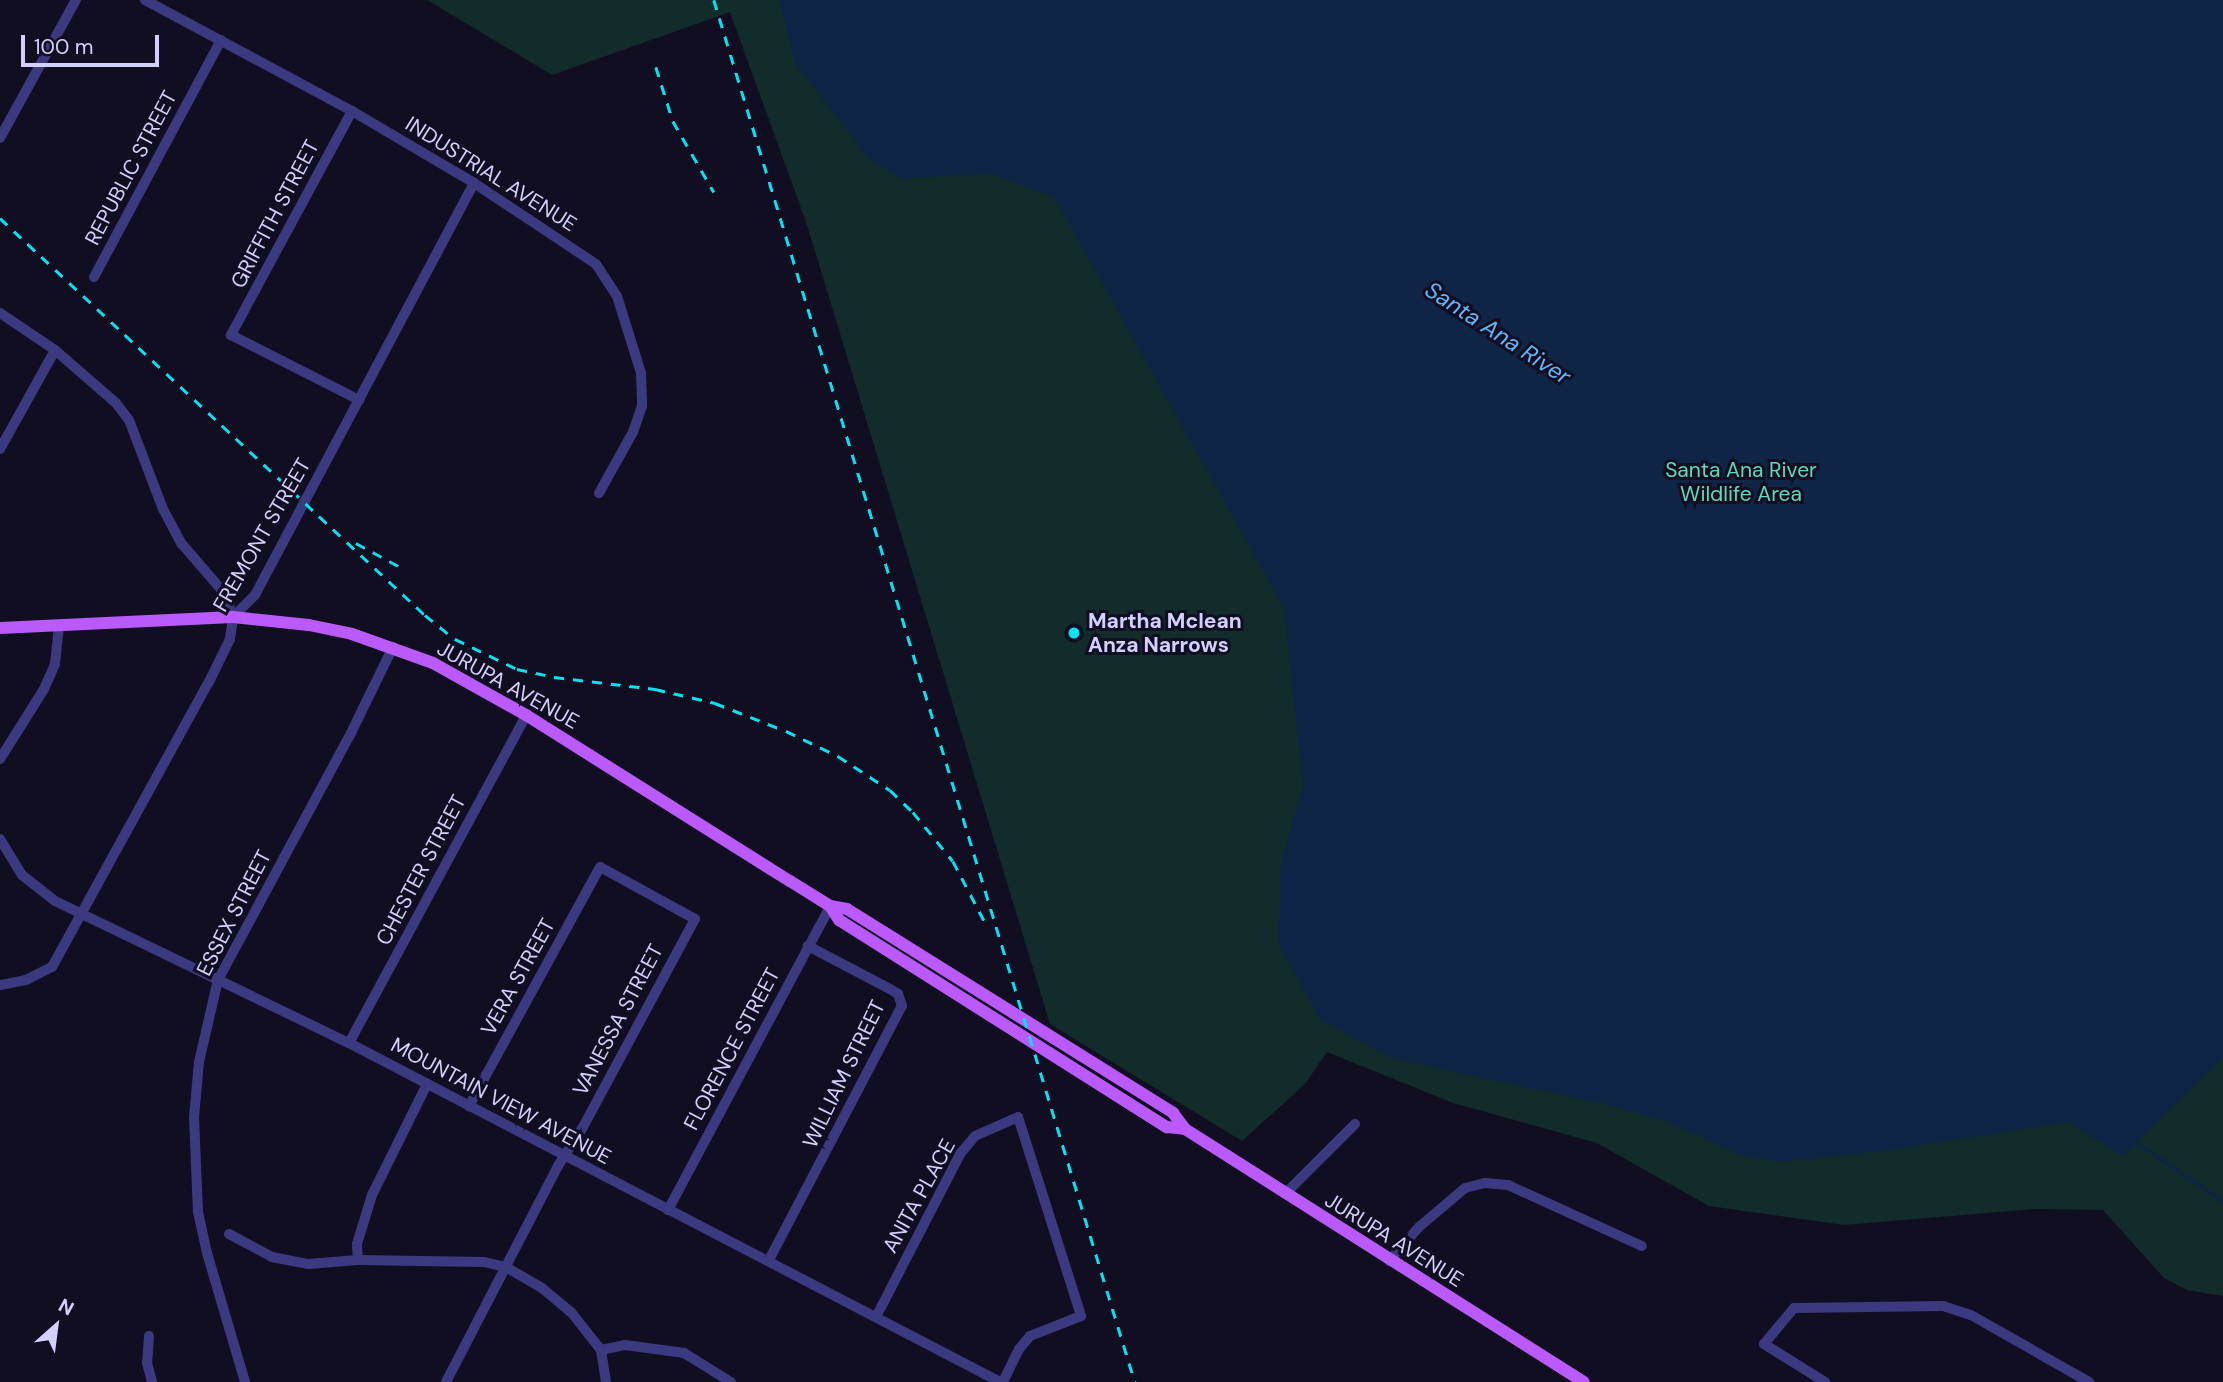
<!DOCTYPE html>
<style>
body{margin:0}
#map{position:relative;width:2223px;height:1382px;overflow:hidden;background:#110e22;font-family:"DM Sans",sans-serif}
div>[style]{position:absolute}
.green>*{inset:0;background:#112c2a}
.water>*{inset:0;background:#0e2546}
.stream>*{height:2.5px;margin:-1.25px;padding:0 1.25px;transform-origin:1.25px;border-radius:1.25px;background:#0e2546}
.minor>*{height:10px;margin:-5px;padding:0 5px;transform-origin:5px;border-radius:5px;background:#3b3a80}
.major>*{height:12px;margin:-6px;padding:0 6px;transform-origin:6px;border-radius:6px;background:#bb5afb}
.rail>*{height:2.5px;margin-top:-1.25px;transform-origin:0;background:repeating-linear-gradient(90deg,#06e2f4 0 10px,transparent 0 19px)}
.dots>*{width:19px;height:19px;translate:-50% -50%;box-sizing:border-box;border:4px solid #110e22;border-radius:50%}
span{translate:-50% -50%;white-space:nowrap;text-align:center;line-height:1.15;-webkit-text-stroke:6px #110e22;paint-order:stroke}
.street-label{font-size:21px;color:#d4d0fe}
.park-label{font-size:21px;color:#5edcb9}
.poi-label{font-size:21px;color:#d4d0fe;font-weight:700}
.left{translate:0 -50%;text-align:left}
.water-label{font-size:23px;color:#61b7fb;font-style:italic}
.north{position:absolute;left:21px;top:1291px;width:70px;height:70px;-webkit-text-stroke:5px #110e22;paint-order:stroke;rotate:28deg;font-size:19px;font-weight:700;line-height:28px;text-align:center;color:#d4d0fe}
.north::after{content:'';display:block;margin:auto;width:24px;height:32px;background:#d4d0fe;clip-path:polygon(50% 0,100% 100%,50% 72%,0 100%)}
.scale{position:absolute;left:21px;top:35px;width:138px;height:32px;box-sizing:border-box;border:4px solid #d4d0fe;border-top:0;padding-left:9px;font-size:21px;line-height:24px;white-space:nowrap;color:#d4d0fe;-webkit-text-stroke:5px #110e22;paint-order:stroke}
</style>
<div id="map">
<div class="green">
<i style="clip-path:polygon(427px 0,2223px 0,2223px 1296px,2187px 1290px,2164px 1278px,2103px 1210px,2035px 1209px,1844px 1225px,1709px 1206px,1597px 1143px,1453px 1103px,1327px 1052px,1305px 1084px,1242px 1141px,1050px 1024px,807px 225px,730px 12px,552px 75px)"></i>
</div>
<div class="water">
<i style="clip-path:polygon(779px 0,2223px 0,2223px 1058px,2122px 1156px,2069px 1122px,1896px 1149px,1782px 1162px,1741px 1156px,1670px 1122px,1604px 1104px,1391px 1058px,1320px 1019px,1279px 945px,1280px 867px,1303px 785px,1284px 608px,1054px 197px,990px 173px,902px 179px,868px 158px,795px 63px)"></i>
</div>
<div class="stream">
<i style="left:2136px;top:1142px;width:105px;rotate:34.1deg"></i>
</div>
<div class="minor">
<i style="left:145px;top:0;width:235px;rotate:28.2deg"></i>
<i style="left:352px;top:111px;width:142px;rotate:30.5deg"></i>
<i style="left:474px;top:183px;width:146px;rotate:33.6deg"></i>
<i style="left:596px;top:264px;width:38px;rotate:57deg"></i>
<i style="left:617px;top:296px;width:81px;rotate:72.7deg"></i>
<i style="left:641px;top:373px;width:33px;rotate:88deg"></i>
<i style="left:642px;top:406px;width:28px;rotate:109deg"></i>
<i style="left:633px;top:432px;width:70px;rotate:119.1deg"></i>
<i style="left:352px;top:111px;width:255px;rotate:118.4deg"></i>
<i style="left:231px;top:335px;width:144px;rotate:26.9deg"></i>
<i style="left:0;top:138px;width:158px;rotate:-61.2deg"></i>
<i style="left:94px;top:277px;width:269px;rotate:-61.8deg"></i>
<i style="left:0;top:313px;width:66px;rotate:33.9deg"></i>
<i style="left:55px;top:350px;width:81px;rotate:41deg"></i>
<i style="left:116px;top:403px;width:21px;rotate:53deg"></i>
<i style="left:129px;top:420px;width:95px;rotate:69.1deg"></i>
<i style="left:163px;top:509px;width:40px;rotate:62deg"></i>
<i style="left:182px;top:544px;width:66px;rotate:49.3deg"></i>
<i style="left:225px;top:594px;width:24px;rotate:71deg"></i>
<i style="left:0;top:449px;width:113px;rotate:-60.9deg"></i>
<i style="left:0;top:759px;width:83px;rotate:-57.8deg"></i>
<i style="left:44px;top:689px;width:27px;rotate:-66deg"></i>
<i style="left:55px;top:664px;width:38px;rotate:-84deg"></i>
<i style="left:0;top:839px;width:42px;rotate:58.6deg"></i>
<i style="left:22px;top:875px;width:42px;rotate:38.2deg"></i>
<i style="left:55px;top:901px;width:326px;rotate:25.8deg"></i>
<i style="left:349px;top:1043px;width:734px;rotate:27.51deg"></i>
<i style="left:0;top:985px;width:26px;rotate:-11deg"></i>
<i style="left:26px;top:980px;width:29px;rotate:-27deg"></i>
<i style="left:52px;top:967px;width:325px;rotate:-61.2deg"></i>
<i style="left:209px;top:682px;width:48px;rotate:-64deg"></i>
<i style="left:230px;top:639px;width:22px;rotate:-82deg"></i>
<i style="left:233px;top:617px;width:31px;rotate:-45deg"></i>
<i style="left:255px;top:595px;width:467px;rotate:-62deg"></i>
<i style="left:349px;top:1043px;width:373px;rotate:-61.6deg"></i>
<i style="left:1285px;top:1194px;width:99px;rotate:-45deg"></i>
<i style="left:668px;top:1210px;width:344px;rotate:-61.9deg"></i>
<i style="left:229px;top:1234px;width:49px;rotate:28.1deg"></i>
<i style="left:272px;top:1257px;width:37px;rotate:11deg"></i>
<i style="left:308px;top:1264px;width:50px;rotate:-4.6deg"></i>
<i style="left:358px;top:1260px;width:126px;rotate:0.9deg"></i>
<i style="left:484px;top:1262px;width:23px;rotate:13deg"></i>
<i style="left:506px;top:1267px;width:42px;rotate:30.3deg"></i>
<i style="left:542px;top:1288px;width:38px;rotate:40deg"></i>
<i style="left:571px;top:1312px;width:48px;rotate:51.7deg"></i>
<i style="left:601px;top:1350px;width:25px;rotate:-12deg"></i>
<i style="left:625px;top:1345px;width:60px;rotate:7.7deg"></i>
<i style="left:684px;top:1353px;width:55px;rotate:31.7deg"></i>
<i style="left:358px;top:1260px;width:16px;rotate:-94deg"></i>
<i style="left:357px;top:1244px;width:51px;rotate:-73deg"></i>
<i style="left:372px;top:1195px;width:124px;rotate:-63.6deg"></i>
<i style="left:769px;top:1260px;width:287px;rotate:-62.4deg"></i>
<i style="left:902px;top:1006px;width:13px;rotate:-108deg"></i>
<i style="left:898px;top:994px;width:9px;rotate:-148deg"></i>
<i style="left:890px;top:989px;width:93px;rotate:-152.3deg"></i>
<i style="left:1389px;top:1261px;width:45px;rotate:-48.6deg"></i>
<i style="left:1419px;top:1227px;width:60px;rotate:-40.3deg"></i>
<i style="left:1465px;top:1188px;width:21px;rotate:-14deg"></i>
<i style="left:1485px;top:1183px;width:23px;rotate:5deg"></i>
<i style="left:1508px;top:1185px;width:147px;rotate:24.5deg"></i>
<i style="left:876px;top:1317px;width:183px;rotate:-62.7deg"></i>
<i style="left:960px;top:1154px;width:23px;rotate:-50deg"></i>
<i style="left:975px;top:1136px;width:47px;rotate:-23.8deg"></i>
<i style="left:1018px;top:1117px;width:209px;rotate:72.4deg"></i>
<i style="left:1081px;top:1316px;width:55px;rotate:158.6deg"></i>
<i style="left:1030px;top:1336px;width:17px;rotate:130deg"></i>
<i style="left:1019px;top:1349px;width:37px;rotate:116deg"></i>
<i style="left:149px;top:1336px;width:27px;rotate:94deg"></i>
<i style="left:147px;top:1363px;width:20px;rotate:75deg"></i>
<i style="left:601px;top:1350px;width:32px;rotate:81deg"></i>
<i style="left:245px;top:1382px;width:134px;rotate:-106.4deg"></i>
<i style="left:207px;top:1253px;width:42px;rotate:-102.4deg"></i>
<i style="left:198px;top:1212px;width:95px;rotate:-92.4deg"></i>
<i style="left:194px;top:1117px;width:55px;rotate:-84.8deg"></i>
<i style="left:199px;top:1062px;width:84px;rotate:-77deg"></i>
<i style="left:218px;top:980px;width:281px;rotate:-61.7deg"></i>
<i style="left:351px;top:733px;width:96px;rotate:-64deg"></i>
<i style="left:446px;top:1382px;width:243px;rotate:-62.6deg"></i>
<i style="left:558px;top:1166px;width:46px;rotate:-57.3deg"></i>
<i style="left:583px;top:1127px;width:236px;rotate:-61.7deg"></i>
<i style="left:695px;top:919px;width:108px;rotate:-151.3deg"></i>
<i style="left:600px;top:867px;width:273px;rotate:118.7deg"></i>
<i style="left:1825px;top:1382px;width:72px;rotate:-148.1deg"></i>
<i style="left:1764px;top:1344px;width:47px;rotate:-50.2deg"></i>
<i style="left:1794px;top:1308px;width:149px;rotate:-0.8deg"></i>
<i style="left:1943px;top:1306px;width:29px;rotate:18deg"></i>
<i style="left:1971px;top:1315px;width:136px;rotate:29.6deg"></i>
</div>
<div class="major">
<i style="left:0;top:628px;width:233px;rotate:-2.7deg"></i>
<i style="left:233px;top:617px;width:76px;rotate:6deg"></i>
<i style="left:309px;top:625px;width:44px;rotate:11.8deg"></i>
<i style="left:352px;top:634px;width:86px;rotate:19.7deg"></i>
<i style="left:433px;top:663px;width:107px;rotate:29.2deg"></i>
<i style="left:526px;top:715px;width:312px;rotate:32.2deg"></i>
<i style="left:790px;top:881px;width:47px;rotate:32deg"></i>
<i style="left:830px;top:906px;width:17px;rotate:57deg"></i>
<i style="left:839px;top:920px;width:388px;rotate:32.3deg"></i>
<i style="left:1167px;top:1127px;width:18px;rotate:6deg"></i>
<i style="left:830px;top:906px;width:17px;rotate:10deg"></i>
<i style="left:847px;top:909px;width:385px;rotate:32deg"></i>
<i style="left:1173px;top:1113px;width:20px;rotate:53deg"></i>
<i style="left:1185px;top:1129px;width:472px;rotate:32.4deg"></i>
</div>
<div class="rail">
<i style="left:714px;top:0;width:1445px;rotate:73.06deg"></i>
<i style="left:656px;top:67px;width:57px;rotate:72.5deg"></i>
<i style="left:673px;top:121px;width:82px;rotate:60deg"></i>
<i style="left:0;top:218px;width:582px;rotate:43.05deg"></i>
<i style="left:425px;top:615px;width:38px;rotate:39deg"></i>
<i style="left:455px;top:639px;width:69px;rotate:25.8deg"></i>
<i style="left:517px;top:669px;width:38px;rotate:12deg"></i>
<i style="left:554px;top:677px;width:102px;rotate:6.8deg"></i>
<i style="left:655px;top:689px;width:62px;rotate:13.1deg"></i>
<i style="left:715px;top:703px;width:76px;rotate:21.5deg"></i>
<i style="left:786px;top:731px;width:58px;rotate:25.7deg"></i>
<i style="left:838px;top:756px;width:62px;rotate:33.2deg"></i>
<i style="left:890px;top:790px;width:32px;rotate:44deg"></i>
<i style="left:913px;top:812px;width:63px;rotate:50.8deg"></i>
<i style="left:953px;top:861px;width:73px;rotate:62.4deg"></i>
<i style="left:356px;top:543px;width:52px;rotate:28.5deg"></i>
</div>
<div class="dots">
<i style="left:1074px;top:633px;background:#06e2f4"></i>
</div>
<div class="street-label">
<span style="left:131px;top:168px;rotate:-62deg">REPUBLIC STREET</span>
<span style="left:491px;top:174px;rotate:32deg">INDUSTRIAL AVENUE</span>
<span style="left:275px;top:214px;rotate:-62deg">GRIFFITH STREET</span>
<span style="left:262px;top:535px;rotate:-60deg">FREMONT STREET</span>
<span style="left:508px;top:685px;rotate:29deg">JURUPA AVENUE</span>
<span style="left:421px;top:870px;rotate:-62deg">CHESTER STREET</span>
<span style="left:234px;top:913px;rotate:-63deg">ESSEX STREET</span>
<span style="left:518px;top:977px;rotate:-61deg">VERA STREET</span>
<span style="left:618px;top:1020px;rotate:-62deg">VANESSA STREET</span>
<span style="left:732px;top:1049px;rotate:-62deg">FLORENCE STREET</span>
<span style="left:844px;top:1074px;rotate:-64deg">WILLIAM STREET</span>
<span style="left:501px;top:1101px;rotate:28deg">MOUNTAIN VIEW AVENUE</span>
<span style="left:919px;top:1196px;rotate:-61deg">ANITA PLACE</span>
<span style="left:1394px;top:1240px;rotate:32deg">JURUPA AVENUE</span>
</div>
<div class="park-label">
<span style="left:1741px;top:482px">Santa Ana River<br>Wildlife Area</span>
</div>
<div class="poi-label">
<span class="left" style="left:1088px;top:633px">Martha Mclean<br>Anza Narrows</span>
</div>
<div class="water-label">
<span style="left:1498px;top:333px;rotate:33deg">Santa Ana River</span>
</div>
<div class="north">N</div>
<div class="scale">100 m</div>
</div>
